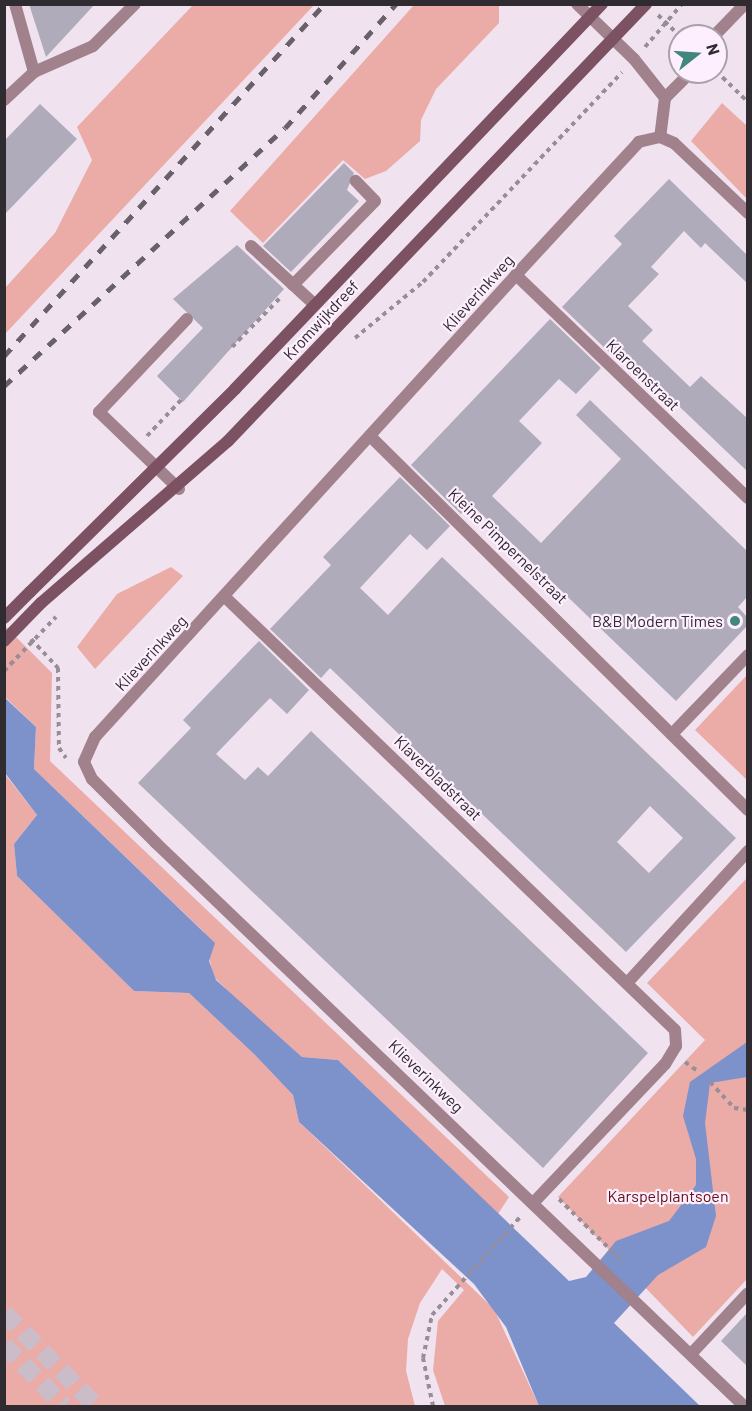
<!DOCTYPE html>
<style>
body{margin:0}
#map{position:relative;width:752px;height:1411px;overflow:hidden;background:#f0e2ef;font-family:Barlow,sans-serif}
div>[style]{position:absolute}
.green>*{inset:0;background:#ebaba6}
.water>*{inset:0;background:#7d91cb}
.building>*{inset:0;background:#afabbb}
.highway-tunnel>*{height:18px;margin-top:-9px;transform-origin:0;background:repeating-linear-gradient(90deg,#cabdc9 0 18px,transparent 0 27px)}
.path>*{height:4px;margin-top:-2px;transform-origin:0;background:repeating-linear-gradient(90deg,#988e97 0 4.5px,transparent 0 9px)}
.lane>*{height:12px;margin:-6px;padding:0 6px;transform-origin:6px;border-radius:6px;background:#a0818c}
.street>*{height:12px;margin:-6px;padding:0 6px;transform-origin:6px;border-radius:6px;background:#a0818c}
.secondary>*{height:12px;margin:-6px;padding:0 6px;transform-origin:6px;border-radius:6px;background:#7c5161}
.rail>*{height:4.5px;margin-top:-2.25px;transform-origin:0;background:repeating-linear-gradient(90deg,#696169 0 10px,transparent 0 20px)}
.path-bridge>*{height:4px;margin-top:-2px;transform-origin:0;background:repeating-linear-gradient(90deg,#988e97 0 4.5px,transparent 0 9px)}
.secondary-bridge>*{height:12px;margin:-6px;padding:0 6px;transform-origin:6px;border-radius:6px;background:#7c5161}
.dots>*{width:16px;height:16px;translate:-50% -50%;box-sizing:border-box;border:3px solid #fdeffd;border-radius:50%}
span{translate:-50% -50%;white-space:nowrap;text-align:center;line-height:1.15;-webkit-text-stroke:4.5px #fdeffd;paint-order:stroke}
.street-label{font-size:16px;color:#302b30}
.poi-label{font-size:16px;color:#302b30}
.right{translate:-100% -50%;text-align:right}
.park-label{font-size:16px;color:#670f14}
.frame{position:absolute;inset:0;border:6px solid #302b30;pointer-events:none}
.north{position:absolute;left:668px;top:24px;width:60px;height:60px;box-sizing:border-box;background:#fdeffd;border:2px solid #aba1ab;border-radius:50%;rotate:73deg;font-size:16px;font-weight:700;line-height:24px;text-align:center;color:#302b30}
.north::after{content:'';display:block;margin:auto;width:21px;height:27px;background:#41877d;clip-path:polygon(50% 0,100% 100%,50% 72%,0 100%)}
</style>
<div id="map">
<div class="green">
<i style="clip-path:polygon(193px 5px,314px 5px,5px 334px,5px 288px,55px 233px,92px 160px,77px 127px)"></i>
<i style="clip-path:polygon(414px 5px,499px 5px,499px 23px,436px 89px,421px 120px,420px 141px,386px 171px,365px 179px,343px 160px,263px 243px,230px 211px)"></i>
<i style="clip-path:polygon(722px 103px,747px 126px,747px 199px,691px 141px)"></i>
<i style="clip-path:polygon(171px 567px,183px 576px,95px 669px,77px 647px,117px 594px)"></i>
<i style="clip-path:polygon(4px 625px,52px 673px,50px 761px,509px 1197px,498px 1214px,338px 1060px,302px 1057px,232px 995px,213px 976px,204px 932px,34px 769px,36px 727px,5px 697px)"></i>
<i style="clip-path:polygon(747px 675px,747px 780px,695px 730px)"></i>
<i style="clip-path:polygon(4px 773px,37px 815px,14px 844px,17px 876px,134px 991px,189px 993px,255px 1055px,293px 1095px,299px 1122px,494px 1309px,539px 1406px,445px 1406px,433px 1370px,438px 1321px,464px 1290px,442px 1269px,420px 1303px,408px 1339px,406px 1371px,415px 1406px,5px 1406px)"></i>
<i style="clip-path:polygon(747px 878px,747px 1279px,693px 1337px,558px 1197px,705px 1040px,647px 983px)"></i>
</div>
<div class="water">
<i style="clip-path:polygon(4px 697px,36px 727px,34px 769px,215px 943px,209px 961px,216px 980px,302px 1057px,338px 1060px,569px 1281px,586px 1277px,616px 1241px,669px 1221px,688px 1196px,696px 1185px,696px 1159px,683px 1116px,690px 1082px,747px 1042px,747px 1077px,710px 1083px,705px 1123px,716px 1216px,706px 1247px,658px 1275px,614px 1323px,700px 1406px,539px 1406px,506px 1327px,474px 1284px,299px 1122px,293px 1095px,255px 1055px,189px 993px,134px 991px,17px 876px,14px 844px,37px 815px,5px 773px)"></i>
</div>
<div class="building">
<i style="clip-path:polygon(29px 4px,95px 4px,46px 57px)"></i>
<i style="clip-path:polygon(40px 104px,77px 139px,4px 215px,4px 141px)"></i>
<i style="clip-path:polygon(344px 163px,354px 173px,347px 190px,359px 201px,291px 272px,263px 246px)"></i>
<i style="clip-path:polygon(669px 179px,747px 255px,747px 283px,705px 243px,701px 248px,684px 231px,651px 267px,659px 274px,628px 306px,653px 330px,642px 341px,690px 387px,701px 376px,747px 418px,747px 471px,619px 349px,613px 356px,562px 307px,622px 244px,614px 236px)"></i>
<i style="clip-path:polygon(237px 245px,284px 289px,183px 402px,157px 376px,203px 328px,173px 299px)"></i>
<i style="clip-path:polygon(550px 319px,601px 368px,576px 394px,559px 379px,519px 421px,542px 443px,492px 496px,541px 543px,621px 459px,576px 415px,590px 400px,747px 551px,747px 597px,738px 607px,747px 617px,747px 626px,676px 701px,471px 504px,461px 514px,411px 465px)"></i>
<i style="clip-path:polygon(evenodd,400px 477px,450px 526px,427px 550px,410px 534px,360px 588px,388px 615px,442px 557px,736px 838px,626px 952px,330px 668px,321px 678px,270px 629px,331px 565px,323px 557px,400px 477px,650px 806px,683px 838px,649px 873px,617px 842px,650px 806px)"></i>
<i style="clip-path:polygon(259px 641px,309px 690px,287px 714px,270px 698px,216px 754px,245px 780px,258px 767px,268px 776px,311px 731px,648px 1053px,543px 1168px,138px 783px,191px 728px,183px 720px)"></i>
<i style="clip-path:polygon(747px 1313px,747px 1366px,721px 1341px)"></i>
</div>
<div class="highway-tunnel">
<i style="left:4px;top:1313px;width:131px;rotate:45.3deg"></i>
<i style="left:4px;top:1345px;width:86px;rotate:45.5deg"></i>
</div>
<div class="path">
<i style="left:658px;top:15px;width:30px;rotate:44deg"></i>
<i style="left:645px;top:47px;width:57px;rotate:-49.3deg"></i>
<i style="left:716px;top:71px;width:45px;rotate:44.1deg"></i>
<i style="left:355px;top:338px;width:88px;rotate:-39.5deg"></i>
<i style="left:423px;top:282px;width:289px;rotate:-46.5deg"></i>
<i style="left:232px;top:347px;width:71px;rotate:-45.6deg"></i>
<i style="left:147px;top:436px;width:50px;rotate:-46.6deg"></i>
<i style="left:31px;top:639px;width:40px;rotate:47deg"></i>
<i style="left:58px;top:668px;width:80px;rotate:89.3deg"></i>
<i style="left:59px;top:748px;width:12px;rotate:55deg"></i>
<i style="left:685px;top:1062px;width:17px;rotate:36deg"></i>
<i style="left:710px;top:1082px;width:35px;rotate:47deg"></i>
<i style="left:734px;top:1108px;width:14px;rotate:8deg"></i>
<i style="left:559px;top:1199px;width:91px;rotate:44.6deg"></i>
<i style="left:433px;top:1406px;width:49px;rotate:-101.8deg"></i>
<i style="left:423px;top:1358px;width:44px;rotate:-78.2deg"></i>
<i style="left:432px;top:1315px;width:133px;rotate:-48deg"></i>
</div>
<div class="lane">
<i style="left:714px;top:36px;width:45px;rotate:-45.9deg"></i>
<i style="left:665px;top:98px;width:37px;rotate:-45deg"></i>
<i style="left:251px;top:246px;width:86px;rotate:42.6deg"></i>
<i style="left:293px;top:285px;width:117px;rotate:-45.7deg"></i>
<i style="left:375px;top:201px;width:28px;rotate:-134deg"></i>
<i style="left:179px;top:489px;width:111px;rotate:-136.1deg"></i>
<i style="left:99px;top:412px;width:128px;rotate:-46.6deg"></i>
</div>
<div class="street">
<i style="left:15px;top:4px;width:71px;rotate:74.4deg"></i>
<i style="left:577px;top:4px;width:79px;rotate:44deg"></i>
<i style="left:634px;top:59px;width:50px;rotate:51.5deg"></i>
<i style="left:665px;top:98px;width:39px;rotate:97deg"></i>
<i style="left:660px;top:137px;width:22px;rotate:167deg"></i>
<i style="left:639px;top:142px;width:181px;rotate:132.8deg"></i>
<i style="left:516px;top:275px;width:625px;rotate:132.34deg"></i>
<i style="left:95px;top:737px;width:27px;rotate:114deg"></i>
<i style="left:84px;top:762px;width:19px;rotate:65deg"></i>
<i style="left:92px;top:779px;width:91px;rotate:45deg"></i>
<i style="left:156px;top:843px;width:814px;rotate:43.76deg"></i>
<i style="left:4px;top:100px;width:41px;rotate:-43deg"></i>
<i style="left:34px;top:72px;width:64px;rotate:-23.8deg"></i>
<i style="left:93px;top:46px;width:59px;rotate:-45deg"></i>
<i style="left:660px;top:137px;width:15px;rotate:23deg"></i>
<i style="left:674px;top:143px;width:102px;rotate:43.4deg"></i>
<i style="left:516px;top:275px;width:322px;rotate:43.9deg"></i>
<i style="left:370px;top:436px;width:532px;rotate:44.7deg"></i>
<i style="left:225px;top:597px;width:624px;rotate:43.9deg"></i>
<i style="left:675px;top:1030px;width:16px;rotate:86deg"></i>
<i style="left:676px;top:1046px;width:21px;rotate:121deg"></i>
<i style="left:665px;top:1064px;width:190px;rotate:133.5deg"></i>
<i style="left:674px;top:732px;width:107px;rotate:-46.1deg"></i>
<i style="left:628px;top:982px;width:178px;rotate:-47.5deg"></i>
<i style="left:691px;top:1354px;width:83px;rotate:-46.9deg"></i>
</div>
<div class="secondary">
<i style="left:30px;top:592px;width:289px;rotate:-44.7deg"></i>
<i style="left:235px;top:389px;width:532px;rotate:-46.37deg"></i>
<i style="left:41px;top:603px;width:247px;rotate:-40.9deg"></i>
<i style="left:228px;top:441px;width:605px;rotate:-46.27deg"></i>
</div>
<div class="rail">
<i style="left:4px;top:356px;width:476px;rotate:-47.7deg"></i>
<i style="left:4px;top:386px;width:381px;rotate:-42.6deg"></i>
<i style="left:285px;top:128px;width:166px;rotate:-48.2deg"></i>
</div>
<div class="path-bridge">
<i style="left:4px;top:671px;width:75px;rotate:-46.1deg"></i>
</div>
<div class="secondary-bridge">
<i style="left:4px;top:618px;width:37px;rotate:-45deg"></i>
<i style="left:4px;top:641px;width:53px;rotate:-45.8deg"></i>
</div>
<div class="dots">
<i style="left:735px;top:621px;background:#41877d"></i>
</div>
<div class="street-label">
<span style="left:478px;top:293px;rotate:-48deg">Klieverinkweg</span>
<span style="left:321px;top:320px;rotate:-47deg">Kromwijkdreef</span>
<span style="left:643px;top:375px;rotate:44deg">Klaroenstraat</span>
<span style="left:508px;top:546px;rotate:44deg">Kleine Pimpernelstraat</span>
<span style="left:151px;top:653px;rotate:-47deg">Klieverinkweg</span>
<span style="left:438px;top:778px;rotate:44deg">Klaverbladstraat</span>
<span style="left:426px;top:1076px;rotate:44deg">Klieverinkweg</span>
</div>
<div class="poi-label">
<span class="right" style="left:723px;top:621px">B&amp;B Modern Times</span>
</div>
<div class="park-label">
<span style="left:668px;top:1196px">Karspelplantsoen</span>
</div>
<div class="frame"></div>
<div class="north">N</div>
</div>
